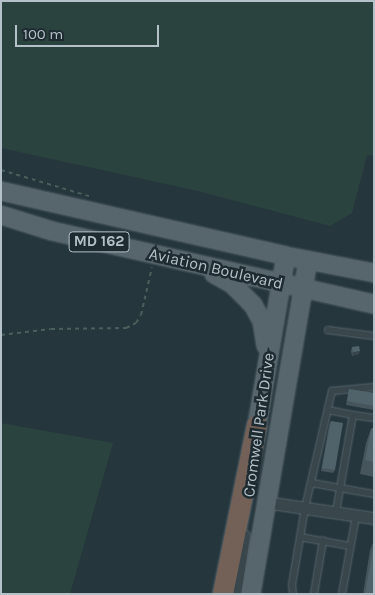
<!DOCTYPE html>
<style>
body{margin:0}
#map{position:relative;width:375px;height:595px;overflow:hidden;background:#25363d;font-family:Karla,sans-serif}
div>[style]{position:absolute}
.green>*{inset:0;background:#2b433e}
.path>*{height:2px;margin-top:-1px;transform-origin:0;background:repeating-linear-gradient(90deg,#495f5b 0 4px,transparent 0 8px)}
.roads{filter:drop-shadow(0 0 1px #57646b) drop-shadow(0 0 1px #57646b)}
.service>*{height:5.5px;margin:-2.75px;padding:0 2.75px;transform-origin:2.75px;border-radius:2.75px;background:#39474d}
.minor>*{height:11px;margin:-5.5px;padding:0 5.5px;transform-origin:5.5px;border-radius:5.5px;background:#39474d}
.primary>*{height:18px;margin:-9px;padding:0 9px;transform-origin:9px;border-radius:9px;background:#57666d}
.motorway>*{height:20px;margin:-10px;padding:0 10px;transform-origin:10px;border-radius:10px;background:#736057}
.wall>*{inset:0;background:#46555b}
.shaded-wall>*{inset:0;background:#39454a}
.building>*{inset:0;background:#51636a}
span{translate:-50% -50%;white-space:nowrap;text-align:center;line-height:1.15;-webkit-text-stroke:5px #1e2c32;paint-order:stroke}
.shield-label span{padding:1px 4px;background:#1e2c32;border:1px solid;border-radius:4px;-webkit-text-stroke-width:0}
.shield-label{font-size:15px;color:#b5c1c8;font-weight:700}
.street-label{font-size:16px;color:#b5c1c8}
.frame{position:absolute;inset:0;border:2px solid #b5c1c8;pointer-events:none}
.scale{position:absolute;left:15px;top:25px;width:144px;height:22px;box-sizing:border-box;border:2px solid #b5c1c8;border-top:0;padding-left:6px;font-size:15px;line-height:18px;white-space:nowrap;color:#b5c1c8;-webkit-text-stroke:4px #1e2c32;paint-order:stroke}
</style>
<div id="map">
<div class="green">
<i style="clip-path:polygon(1px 1px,374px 1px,374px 156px,367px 155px,352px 213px,330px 226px,198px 191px,1px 148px)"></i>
<i style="clip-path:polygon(1px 423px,113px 443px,70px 594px,1px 594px)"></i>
</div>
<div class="path">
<i style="left:1px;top:170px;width:92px;rotate:16.5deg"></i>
<i style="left:1px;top:335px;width:50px;rotate:-6.8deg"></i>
<i style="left:51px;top:329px;width:75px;rotate:-0.8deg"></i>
<i style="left:126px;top:328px;width:11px;rotate:-27deg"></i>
<i style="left:136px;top:323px;width:9px;rotate:-58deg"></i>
<i style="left:141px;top:315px;width:49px;rotate:-77.1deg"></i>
</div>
<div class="roads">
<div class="service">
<i style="left:328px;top:330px;width:46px;rotate:7.4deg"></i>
<i style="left:328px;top:410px;width:25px;rotate:11deg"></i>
<i style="left:312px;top:483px;width:63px;rotate:10.1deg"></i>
<i style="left:336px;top:512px;width:98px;rotate:-80.1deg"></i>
<i style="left:353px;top:415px;width:21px;rotate:8deg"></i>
<i style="left:300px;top:537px;width:51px;rotate:10.2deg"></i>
<i style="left:293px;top:594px;width:9px;rotate:-96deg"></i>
<i style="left:292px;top:585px;width:78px;rotate:-80.4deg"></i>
<i style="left:305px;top:508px;width:120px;rotate:-77deg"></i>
<i style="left:332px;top:391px;width:42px;rotate:-5.4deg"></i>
<i style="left:314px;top:594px;width:54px;rotate:-80.4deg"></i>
<i style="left:342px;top:594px;width:79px;rotate:-79.8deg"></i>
</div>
<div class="minor">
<i style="left:265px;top:502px;width:110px;rotate:8.4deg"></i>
<i style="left:235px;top:594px;width:59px;rotate:-81.2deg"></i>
</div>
<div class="primary">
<i style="left:1px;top:191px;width:292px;rotate:12.8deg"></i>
<i style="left:286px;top:256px;width:90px;rotate:10.9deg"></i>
<i style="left:1px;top:215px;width:53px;rotate:17.4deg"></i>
<i style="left:52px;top:231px;width:330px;rotate:12.8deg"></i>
<i style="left:214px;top:274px;width:21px;rotate:29deg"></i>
<i style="left:232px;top:284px;width:30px;rotate:45deg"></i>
<i style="left:253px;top:305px;width:18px;rotate:61deg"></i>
<i style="left:262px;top:321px;width:25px;rotate:81deg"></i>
<i style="left:257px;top:425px;width:171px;rotate:-80.3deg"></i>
<i style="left:251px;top:594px;width:338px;rotate:-80.3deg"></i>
</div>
<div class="motorway">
<i style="left:223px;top:594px;width:172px;rotate:-78.6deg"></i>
</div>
</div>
<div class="wall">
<i style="clip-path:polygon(352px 347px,359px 354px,352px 356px,351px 351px)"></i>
<i style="clip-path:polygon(349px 389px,374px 393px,374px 410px,346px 405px)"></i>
<i style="clip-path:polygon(331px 421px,335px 470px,333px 473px,321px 471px,329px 425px)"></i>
<i style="clip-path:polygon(374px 427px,374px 477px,360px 474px,366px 443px,371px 429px)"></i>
<i style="clip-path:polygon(374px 541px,374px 594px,363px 594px,370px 550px)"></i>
</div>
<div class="shaded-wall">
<i style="clip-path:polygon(360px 351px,359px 354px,352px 356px,353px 352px)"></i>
</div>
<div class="building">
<i style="clip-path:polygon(359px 346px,360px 351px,353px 352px,352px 347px)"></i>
<i style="clip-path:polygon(349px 389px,374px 393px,374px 406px,347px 401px)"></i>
<i style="clip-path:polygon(331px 421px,343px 423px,335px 470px,322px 468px)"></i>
<i style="clip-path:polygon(374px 427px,374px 462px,365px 460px,371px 429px)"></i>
<i style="clip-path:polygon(374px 543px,374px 594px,365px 594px)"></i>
</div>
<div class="shield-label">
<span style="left:99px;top:242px">MD 162</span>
</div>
<div class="street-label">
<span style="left:216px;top:269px;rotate:13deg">Aviation Boulevard</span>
<span style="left:259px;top:425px;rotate:-82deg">Cromwell Park Drive</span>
</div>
<div class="frame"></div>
<div class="scale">100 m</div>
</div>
